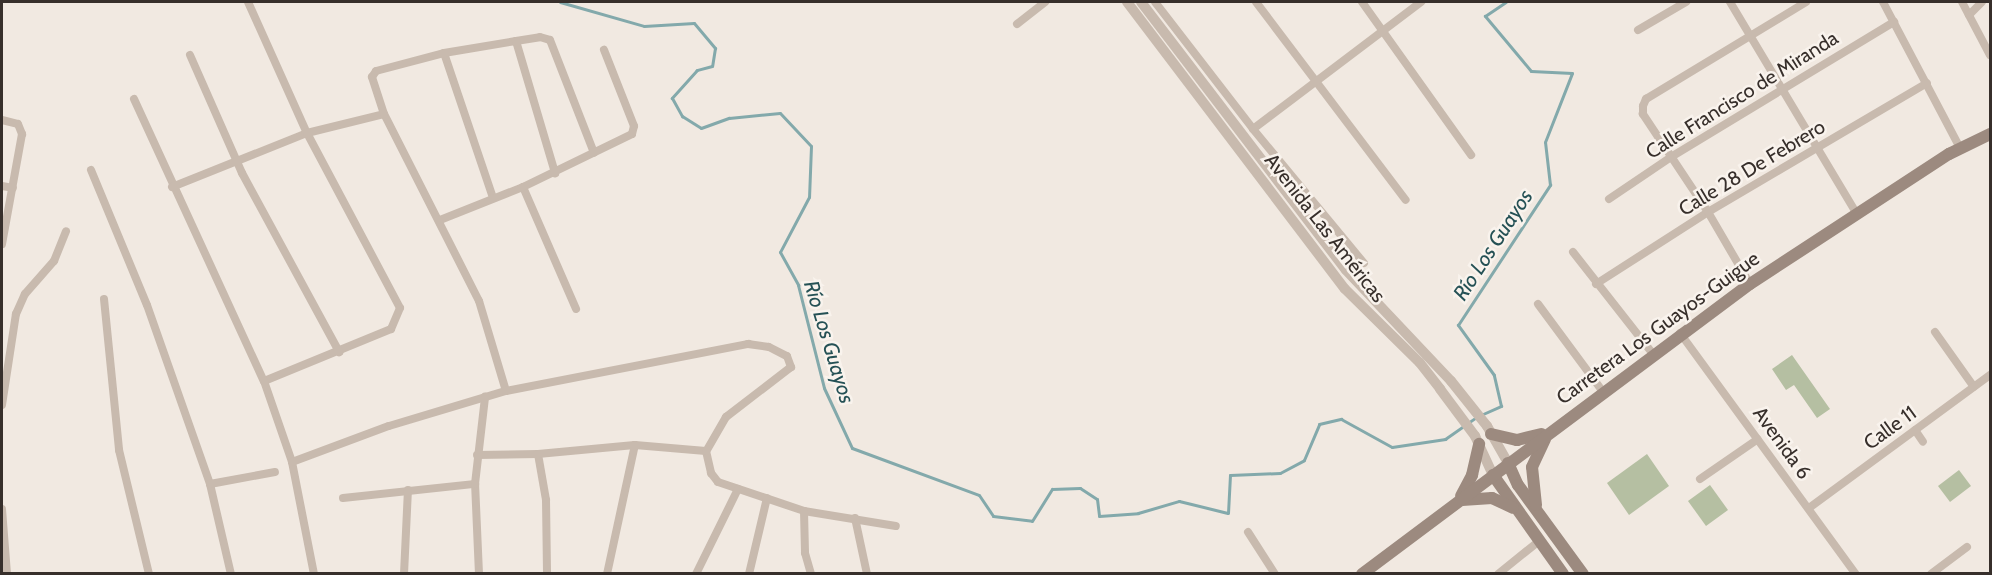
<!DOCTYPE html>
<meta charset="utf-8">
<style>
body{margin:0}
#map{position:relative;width:1992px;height:575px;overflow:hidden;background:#f1e9e1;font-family:Cabin,sans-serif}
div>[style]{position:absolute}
.green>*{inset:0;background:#b5bfa2}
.stream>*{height:3px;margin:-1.5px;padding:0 1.5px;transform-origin:1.5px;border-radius:1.5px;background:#83a9ab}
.minor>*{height:8px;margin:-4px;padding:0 4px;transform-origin:4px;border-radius:4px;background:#c8baae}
.tertiary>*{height:10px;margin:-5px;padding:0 5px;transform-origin:5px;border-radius:5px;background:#c8baae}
.secondary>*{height:12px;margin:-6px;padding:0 6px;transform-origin:6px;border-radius:6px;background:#9c8a7f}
span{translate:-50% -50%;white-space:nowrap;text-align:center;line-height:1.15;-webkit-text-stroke:5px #f9f3ed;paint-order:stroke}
.street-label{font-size:20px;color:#372f2b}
.water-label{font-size:21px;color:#255155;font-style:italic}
.frame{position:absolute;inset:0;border:3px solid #372f2b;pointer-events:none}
</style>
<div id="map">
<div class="green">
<i style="clip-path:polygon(1792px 355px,1830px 409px,1817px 418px,1794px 385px,1786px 390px,1772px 369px)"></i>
<i style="clip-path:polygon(1647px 454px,1669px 486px,1629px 515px,1607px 483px)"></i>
<i style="clip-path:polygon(1959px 470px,1971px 486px,1950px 502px,1938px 486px)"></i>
<i style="clip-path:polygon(1710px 485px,1728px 510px,1706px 526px,1688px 501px)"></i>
</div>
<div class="stream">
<i style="left:560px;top:2px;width:87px;rotate:15.9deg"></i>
<i style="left:644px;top:26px;width:50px;rotate:-3.4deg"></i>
<i style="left:694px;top:23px;width:33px;rotate:50deg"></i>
<i style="left:715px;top:48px;width:18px;rotate:99deg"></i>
<i style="left:712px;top:66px;width:16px;rotate:165deg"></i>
<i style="left:697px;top:70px;width:38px;rotate:132deg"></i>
<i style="left:672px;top:98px;width:21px;rotate:61deg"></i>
<i style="left:682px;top:116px;width:22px;rotate:32deg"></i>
<i style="left:701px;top:128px;width:30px;rotate:-20deg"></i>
<i style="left:729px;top:118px;width:51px;rotate:-5.6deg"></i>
<i style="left:780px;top:113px;width:45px;rotate:46.8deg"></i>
<i style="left:811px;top:146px;width:51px;rotate:92.2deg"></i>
<i style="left:809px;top:197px;width:62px;rotate:117.8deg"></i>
<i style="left:780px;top:252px;width:38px;rotate:61deg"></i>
<i style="left:798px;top:285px;width:106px;rotate:75.8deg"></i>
<i style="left:824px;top:388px;width:66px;rotate:65deg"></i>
<i style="left:852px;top:448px;width:135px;rotate:20.3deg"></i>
<i style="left:979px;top:495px;width:25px;rotate:56deg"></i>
<i style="left:993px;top:516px;width:39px;rotate:7deg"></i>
<i style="left:1032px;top:521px;width:38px;rotate:-58deg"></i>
<i style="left:1052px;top:489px;width:28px;rotate:-2deg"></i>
<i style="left:1080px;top:488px;width:20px;rotate:33deg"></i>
<i style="left:1097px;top:499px;width:17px;rotate:83deg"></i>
<i style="left:1099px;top:516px;width:39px;rotate:-4deg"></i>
<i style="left:1138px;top:513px;width:43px;rotate:-16.3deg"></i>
<i style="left:1179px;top:501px;width:50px;rotate:13.8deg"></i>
<i style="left:1228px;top:513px;width:38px;rotate:-87deg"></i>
<i style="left:1230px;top:475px;width:50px;rotate:-2.3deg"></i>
<i style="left:1280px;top:473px;width:27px;rotate:-28deg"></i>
<i style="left:1304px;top:460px;width:39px;rotate:-67deg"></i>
<i style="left:1319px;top:424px;width:23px;rotate:-13deg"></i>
<i style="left:1341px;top:419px;width:58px;rotate:28.8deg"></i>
<i style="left:1392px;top:447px;width:54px;rotate:-8.6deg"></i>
<i style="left:1445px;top:439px;width:39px;rotate:-35deg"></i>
<i style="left:1483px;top:414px;width:20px;rotate:-24deg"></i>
<i style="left:1501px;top:406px;width:32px;rotate:-103deg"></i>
<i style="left:1494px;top:375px;width:62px;rotate:-125.8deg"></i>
<i style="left:1458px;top:325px;width:168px;rotate:-56.7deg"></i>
<i style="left:1550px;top:185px;width:43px;rotate:-96.6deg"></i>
<i style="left:1545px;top:142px;width:74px;rotate:-68.6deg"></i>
<i style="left:1572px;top:73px;width:41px;rotate:-177.2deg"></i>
<i style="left:1531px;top:71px;width:72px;rotate:-129.9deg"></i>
<i style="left:1485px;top:16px;width:25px;rotate:-34deg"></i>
</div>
<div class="minor">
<i style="left:248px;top:2px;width:144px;rotate:65.8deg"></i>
<i style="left:307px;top:133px;width:198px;rotate:62deg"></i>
<i style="left:400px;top:308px;width:23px;rotate:113deg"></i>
<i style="left:391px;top:329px;width:137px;rotate:157.7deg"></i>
<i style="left:1155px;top:2px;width:160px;rotate:52.3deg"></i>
<i style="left:1253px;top:129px;width:174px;rotate:50.4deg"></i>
<i style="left:1256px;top:2px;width:248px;rotate:52.9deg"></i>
<i style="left:1362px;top:2px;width:188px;rotate:54.5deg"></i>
<i style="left:1730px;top:2px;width:247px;rotate:59.1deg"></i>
<i style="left:1883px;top:2px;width:165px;rotate:62.2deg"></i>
<i style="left:1962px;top:2px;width:60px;rotate:62.2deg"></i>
<i style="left:1969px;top:15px;width:18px;rotate:-45deg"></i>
<i style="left:1017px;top:24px;width:36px;rotate:-38deg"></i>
<i style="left:1638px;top:30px;width:56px;rotate:-30.3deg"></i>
<i style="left:516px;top:41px;width:24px;rotate:-9deg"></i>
<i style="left:540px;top:37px;width:10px;rotate:17deg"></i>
<i style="left:550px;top:40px;width:121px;rotate:68.7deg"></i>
<i style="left:444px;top:53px;width:153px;rotate:71.3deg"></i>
<i style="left:190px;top:55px;width:129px;rotate:66.2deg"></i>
<i style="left:242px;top:173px;width:204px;rotate:61.5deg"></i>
<i style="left:134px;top:99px;width:311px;rotate:65.3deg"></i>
<i style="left:264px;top:381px;width:86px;rotate:70.9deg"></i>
<i style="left:292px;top:462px;width:114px;rotate:78.9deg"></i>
<i style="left:2px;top:120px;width:16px;rotate:14deg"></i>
<i style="left:18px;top:124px;width:11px;rotate:68deg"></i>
<i style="left:22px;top:134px;width:112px;rotate:100.3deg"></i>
<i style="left:1253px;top:129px;width:211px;rotate:-37.1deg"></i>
<i style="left:91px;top:170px;width:146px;rotate:67.5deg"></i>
<i style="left:147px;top:305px;width:190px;rotate:70.6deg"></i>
<i style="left:210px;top:484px;width:92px;rotate:76.9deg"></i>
<i style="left:2px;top:186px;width:11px;rotate:10deg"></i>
<i style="left:172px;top:187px;width:145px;rotate:-21.8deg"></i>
<i style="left:307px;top:133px;width:79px;rotate:-13.9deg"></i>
<i style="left:523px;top:187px;width:133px;rotate:66.5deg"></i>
<i style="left:1609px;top:199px;width:75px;rotate:-34.1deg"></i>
<i style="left:1671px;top:157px;width:261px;rotate:-31.2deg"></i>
<i style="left:440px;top:220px;width:89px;rotate:-21.7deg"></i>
<i style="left:523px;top:187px;width:121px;rotate:-25.9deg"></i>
<i style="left:632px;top:134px;width:8px;rotate:-76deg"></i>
<i style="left:634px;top:126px;width:82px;rotate:-111.5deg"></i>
<i style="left:1573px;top:252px;width:130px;rotate:51.9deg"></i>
<i style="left:1596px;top:284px;width:133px;rotate:-32.7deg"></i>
<i style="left:1708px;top:212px;width:254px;rotate:-30.5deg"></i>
<i style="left:1750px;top:284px;width:83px;rotate:-120.3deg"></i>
<i style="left:1708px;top:212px;width:118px;rotate:-123.6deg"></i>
<i style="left:1643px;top:114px;width:8px;rotate:-90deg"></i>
<i style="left:1643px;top:106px;width:8px;rotate:-67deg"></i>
<i style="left:1646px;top:99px;width:187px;rotate:-31.2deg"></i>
<i style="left:104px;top:299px;width:152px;rotate:84.3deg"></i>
<i style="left:119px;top:450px;width:128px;rotate:76.4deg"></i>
<i style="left:1538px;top:304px;width:109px;rotate:53.5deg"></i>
<i style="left:1935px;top:332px;width:67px;rotate:54.7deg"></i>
<i style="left:1680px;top:333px;width:298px;rotate:53.9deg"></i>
<i style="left:506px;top:391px;width:94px;rotate:-106.7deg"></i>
<i style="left:479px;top:301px;width:210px;rotate:-116.9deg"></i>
<i style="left:384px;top:114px;width:39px;rotate:-108deg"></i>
<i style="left:372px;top:77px;width:7px;rotate:-56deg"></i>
<i style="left:376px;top:71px;width:70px;rotate:-14.8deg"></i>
<i style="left:444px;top:53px;width:73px;rotate:-9.5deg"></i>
<i style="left:516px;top:41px;width:138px;rotate:73.5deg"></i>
<i style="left:2px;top:405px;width:92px;rotate:-81.3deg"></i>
<i style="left:16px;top:314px;width:22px;rotate:-66deg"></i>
<i style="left:25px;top:294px;width:44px;rotate:-48.7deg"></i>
<i style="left:54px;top:261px;width:32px;rotate:-68deg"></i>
<i style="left:1915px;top:430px;width:14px;rotate:56deg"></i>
<i style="left:538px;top:454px;width:47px;rotate:80.1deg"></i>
<i style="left:546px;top:500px;width:74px;rotate:89.2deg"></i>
<i style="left:477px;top:455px;width:61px;rotate:-0.9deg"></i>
<i style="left:538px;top:454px;width:97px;rotate:-5.3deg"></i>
<i style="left:635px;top:445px;width:71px;rotate:4.8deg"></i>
<i style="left:706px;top:451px;width:23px;rotate:77deg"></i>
<i style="left:711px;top:473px;width:11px;rotate:52deg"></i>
<i style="left:718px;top:482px;width:91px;rotate:18.6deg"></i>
<i style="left:804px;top:511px;width:93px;rotate:9.3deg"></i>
<i style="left:292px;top:462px;width:103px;rotate:-20.4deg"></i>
<i style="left:389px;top:426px;width:122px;rotate:-16.7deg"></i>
<i style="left:506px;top:391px;width:247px;rotate:-11deg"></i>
<i style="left:748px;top:344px;width:21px;rotate:8deg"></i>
<i style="left:769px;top:347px;width:20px;rotate:27deg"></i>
<i style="left:787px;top:356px;width:12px;rotate:70deg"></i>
<i style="left:791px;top:367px;width:82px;rotate:142.4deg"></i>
<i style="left:726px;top:417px;width:39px;rotate:120deg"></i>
<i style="left:1700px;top:479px;width:70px;rotate:-34.6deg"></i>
<i style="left:210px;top:484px;width:66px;rotate:-10.5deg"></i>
<i style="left:343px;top:498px;width:133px;rotate:-6.1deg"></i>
<i style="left:1809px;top:508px;width:225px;rotate:-36.3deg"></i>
<i style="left:2px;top:509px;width:65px;rotate:85.6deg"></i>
<i style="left:804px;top:511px;width:42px;rotate:88.6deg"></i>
<i style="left:805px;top:553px;width:22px;rotate:74deg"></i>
<i style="left:855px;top:518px;width:57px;rotate:77.9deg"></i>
<i style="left:1248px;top:532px;width:50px;rotate:57.3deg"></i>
<i style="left:404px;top:574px;width:84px;rotate:-87.3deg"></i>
<i style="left:479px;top:574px;width:90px;rotate:-92.5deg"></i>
<i style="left:475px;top:484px;width:88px;rotate:-83.4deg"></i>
<i style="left:607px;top:574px;width:132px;rotate:-77.8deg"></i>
<i style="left:696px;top:574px;width:95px;rotate:-63.7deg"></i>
<i style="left:749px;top:574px;width:78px;rotate:-76.7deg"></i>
<i style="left:1498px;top:574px;width:53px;rotate:-38.8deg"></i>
<i style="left:1931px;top:574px;width:45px;rotate:-36.9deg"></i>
</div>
<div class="tertiary">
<i style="left:1127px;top:2px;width:360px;rotate:52.8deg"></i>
<i style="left:1345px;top:289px;width:105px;rotate:44.6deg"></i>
<i style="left:1420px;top:363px;width:33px;rotate:52deg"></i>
<i style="left:1440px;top:389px;width:59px;rotate:53.3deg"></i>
<i style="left:1475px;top:436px;width:43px;rotate:65.2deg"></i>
<i style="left:1141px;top:2px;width:337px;rotate:52.6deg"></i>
<i style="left:1346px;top:270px;width:153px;rotate:46.6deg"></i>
<i style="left:1451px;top:381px;width:58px;rotate:51.3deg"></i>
<i style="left:1487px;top:426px;width:43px;rotate:60.4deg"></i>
</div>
<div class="secondary">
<i style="left:1491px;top:434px;width:27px;rotate:13deg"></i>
<i style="left:1517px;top:440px;width:25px;rotate:-14deg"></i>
<i style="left:1508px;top:463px;width:24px;rotate:66deg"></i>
<i style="left:1518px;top:485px;width:110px;rotate:53.9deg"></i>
<i style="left:1493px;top:475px;width:121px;rotate:54.7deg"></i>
<i style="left:1461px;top:496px;width:24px;rotate:-62deg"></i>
<i style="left:1472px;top:475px;width:32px;rotate:-77deg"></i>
<i style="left:1462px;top:500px;width:30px;rotate:-4deg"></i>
<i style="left:1492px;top:498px;width:23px;rotate:25deg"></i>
<i style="left:1536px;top:505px;width:38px;rotate:-96deg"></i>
<i style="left:1532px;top:467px;width:31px;rotate:-65deg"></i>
<i style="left:1362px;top:574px;width:484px;rotate:-36.8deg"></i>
<i style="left:1750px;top:284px;width:238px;rotate:-33.2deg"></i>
<i style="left:1949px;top:154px;width:46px;rotate:-26deg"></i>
</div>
<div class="street-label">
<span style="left:1742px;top:95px;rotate:-32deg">Calle Francisco de Miranda</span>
<span style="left:1752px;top:168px;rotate:-31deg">Calle 28 De Febrero</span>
<span style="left:1325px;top:228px;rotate:52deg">Avenida Las Américas</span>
<span style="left:1658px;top:328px;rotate:-36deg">Carretera Los Guayos-Guigue</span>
<span style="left:1890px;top:428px;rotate:-36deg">Calle 11</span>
<span style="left:1782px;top:443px;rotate:54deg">Avenida 6</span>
</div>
<div class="water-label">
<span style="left:1493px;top:245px;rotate:-57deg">Río Los Guayos</span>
<span style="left:829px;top:342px;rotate:73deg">Río Los Guayos</span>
</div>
<div class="frame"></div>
</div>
